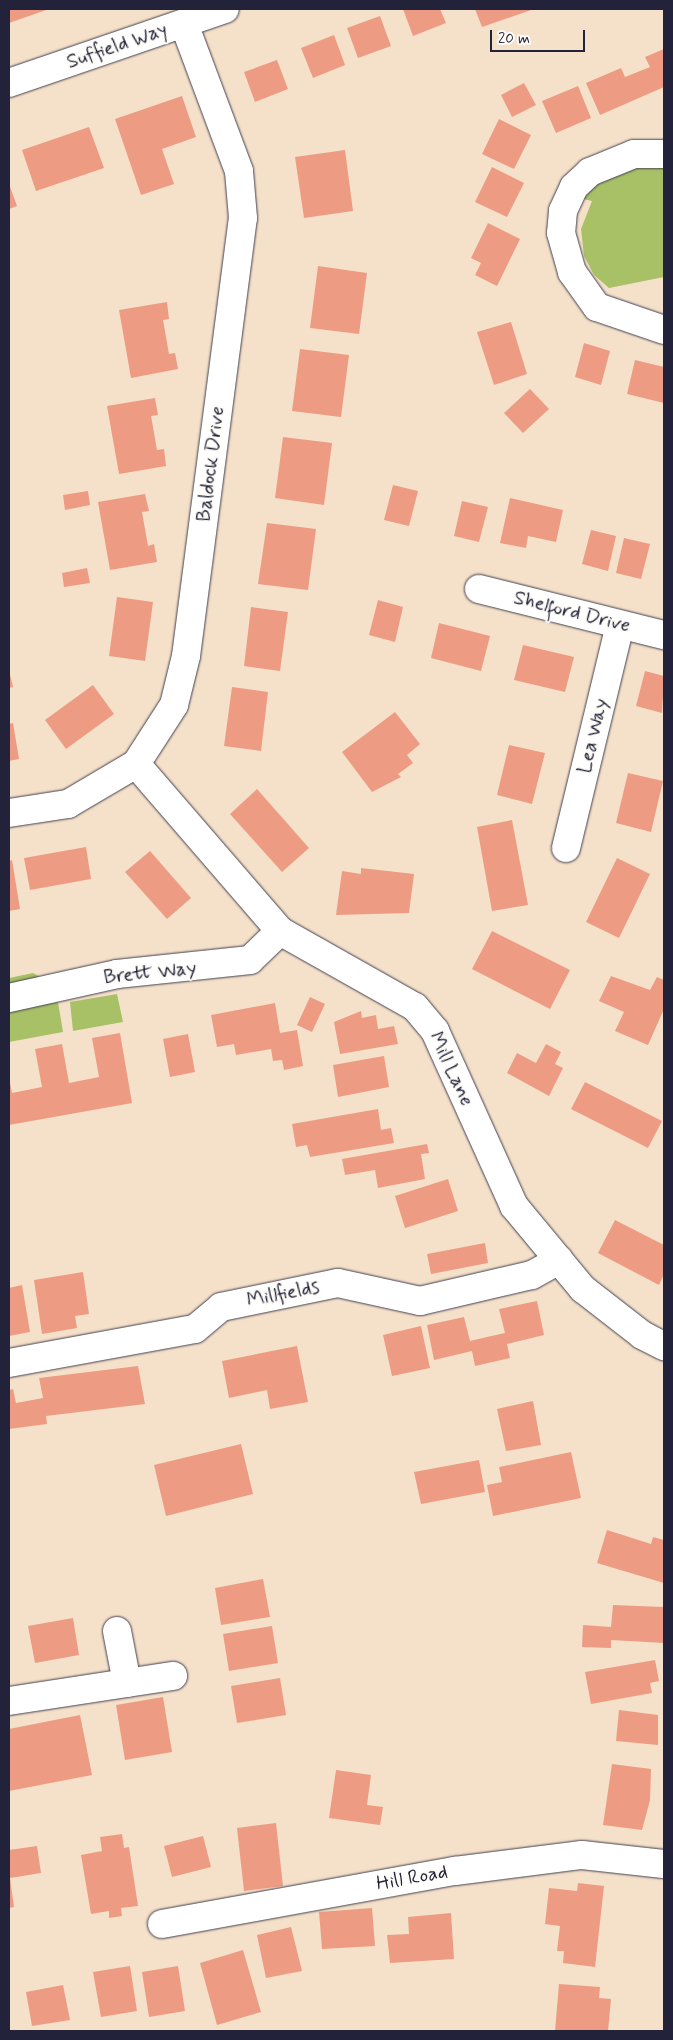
<!DOCTYPE html>
<style>
body{margin:0}
#map{position:relative;width:673px;height:2040px;overflow:hidden;background:#f5e1c9;font-family:Mynerve,sans-serif}
div>[style]{position:absolute}
.green>*{inset:0;background:#a8c167}
.building>*{inset:0;background:#ed9c83}
.roads{filter:drop-shadow(0 0 1px #423f50) drop-shadow(0 0 1px #423f50)}
.minor>*{height:28px;margin:-14px;padding:0 14px;transform-origin:14px;border-radius:14px;background:#fff}
span{translate:-50% -50%;white-space:nowrap;text-align:center;line-height:1.15;-webkit-text-stroke:4px #fdfcf7;paint-order:stroke}
.street-label{font-size:20px;color:#22223b}
.frame{position:absolute;inset:0;border:10px solid #22223b;pointer-events:none}
.scale{position:absolute;left:490px;top:30px;width:95px;height:22px;box-sizing:border-box;border:2px solid #22223b;border-top:0;padding-left:6px;font-size:15px;line-height:18px;white-space:nowrap;color:#22223b;-webkit-text-stroke:4px #fdfcf7;paint-order:stroke}
</style>
<div id="map">
<div class="green">
<i style="clip-path:polygon(651px 165px,664px 168px,664px 277px,609px 288px,594px 275px,584px 256px,581px 229px,592px 201px,583px 199px,600px 180px,625px 168px)"></i>
<i style="clip-path:polygon(33px 973px,45px 980px,9px 986px,9px 978px)"></i>
<i style="clip-path:polygon(117px 994px,123px 1022px,73px 1031px,70px 1002px)"></i>
<i style="clip-path:polygon(58px 1002px,63px 1032px,9px 1042px,9px 1011px)"></i>
</div>
<div class="building">
<i style="clip-path:polygon(9px 9px,49px 9px,9px 23px)"></i>
<i style="clip-path:polygon(403px 9px,440px 9px,446px 23px,413px 36px)"></i>
<i style="clip-path:polygon(475px 9px,534px 9px,482px 27px)"></i>
<i style="clip-path:polygon(380px 16px,391px 46px,358px 58px,347px 28px)"></i>
<i style="clip-path:polygon(334px 35px,345px 65px,313px 78px,301px 48px)"></i>
<i style="clip-path:polygon(664px 49px,664px 87px,600px 115px,586px 83px,621px 68px,625px 77px,650px 67px,645px 57px)"></i>
<i style="clip-path:polygon(277px 60px,288px 89px,255px 102px,244px 72px)"></i>
<i style="clip-path:polygon(524px 83px,536px 105px,512px 117px,501px 95px)"></i>
<i style="clip-path:polygon(578px 86px,591px 118px,556px 133px,542px 101px)"></i>
<i style="clip-path:polygon(182px 96px,196px 137px,162px 149px,174px 184px,141px 195px,115px 119px)"></i>
<i style="clip-path:polygon(499px 119px,531px 135px,514px 169px,482px 154px)"></i>
<i style="clip-path:polygon(89px 127px,104px 168px,36px 191px,22px 150px)"></i>
<i style="clip-path:polygon(345px 150px,353px 211px,304px 218px,295px 157px)"></i>
<i style="clip-path:polygon(492px 167px,524px 183px,507px 217px,475px 202px)"></i>
<i style="clip-path:polygon(9px 184px,17px 206px,9px 209px)"></i>
<i style="clip-path:polygon(488px 223px,520px 239px,497px 286px,475px 275px,481px 263px,471px 258px)"></i>
<i style="clip-path:polygon(318px 266px,367px 273px,359px 334px,310px 328px)"></i>
<i style="clip-path:polygon(167px 302px,169px 319px,163px 320px,169px 354px,175px 353px,178px 369px,131px 378px,119px 310px)"></i>
<i style="clip-path:polygon(511px 322px,527px 374px,494px 385px,477px 332px)"></i>
<i style="clip-path:polygon(584px 343px,610px 351px,601px 385px,575px 377px)"></i>
<i style="clip-path:polygon(300px 349px,349px 355px,341px 417px,292px 411px)"></i>
<i style="clip-path:polygon(635px 360px,664px 367px,664px 403px,627px 394px)"></i>
<i style="clip-path:polygon(530px 389px,549px 409px,523px 433px,504px 413px)"></i>
<i style="clip-path:polygon(155px 398px,158px 415px,151px 416px,157px 450px,164px 449px,166px 466px,119px 474px,107px 406px)"></i>
<i style="clip-path:polygon(283px 437px,332px 443px,324px 505px,275px 498px)"></i>
<i style="clip-path:polygon(393px 485px,418px 491px,409px 526px,384px 520px)"></i>
<i style="clip-path:polygon(88px 491px,90px 505px,65px 510px,63px 495px)"></i>
<i style="clip-path:polygon(145px 494px,149px 511px,142px 512px,148px 546px,154px 544px,157px 562px,110px 570px,98px 502px)"></i>
<i style="clip-path:polygon(510px 498px,563px 510px,556px 542px,528px 536px,526px 548px,500px 543px)"></i>
<i style="clip-path:polygon(462px 501px,488px 507px,479px 542px,454px 536px)"></i>
<i style="clip-path:polygon(267px 523px,316px 529px,308px 590px,258px 584px)"></i>
<i style="clip-path:polygon(591px 530px,616px 536px,608px 571px,582px 564px)"></i>
<i style="clip-path:polygon(624px 538px,650px 544px,641px 579px,616px 573px)"></i>
<i style="clip-path:polygon(87px 568px,90px 583px,64px 587px,62px 573px)"></i>
<i style="clip-path:polygon(117px 597px,153px 602px,145px 661px,109px 656px)"></i>
<i style="clip-path:polygon(378px 600px,403px 607px,395px 642px,369px 635px)"></i>
<i style="clip-path:polygon(251px 607px,288px 612px,280px 671px,244px 666px)"></i>
<i style="clip-path:polygon(439px 623px,490px 636px,481px 671px,431px 658px)"></i>
<i style="clip-path:polygon(523px 645px,574px 657px,565px 692px,514px 680px)"></i>
<i style="clip-path:polygon(9px 670px,13px 687px,9px 688px)"></i>
<i style="clip-path:polygon(645px 671px,664px 676px,662px 713px,636px 706px)"></i>
<i style="clip-path:polygon(93px 685px,114px 714px,66px 749px,45px 720px)"></i>
<i style="clip-path:polygon(232px 687px,268px 692px,261px 751px,224px 746px)"></i>
<i style="clip-path:polygon(395px 712px,420px 744px,407px 755px,413px 763px,398px 774px,401px 777px,372px 792px,342px 752px)"></i>
<i style="clip-path:polygon(13px 723px,19px 759px,9px 761px,9px 724px)"></i>
<i style="clip-path:polygon(509px 745px,545px 753px,532px 804px,497px 795px)"></i>
<i style="clip-path:polygon(628px 773px,663px 781px,651px 832px,616px 823px)"></i>
<i style="clip-path:polygon(257px 789px,309px 848px,282px 872px,230px 814px)"></i>
<i style="clip-path:polygon(512px 820px,528px 905px,492px 911px,477px 827px)"></i>
<i style="clip-path:polygon(86px 847px,91px 879px,30px 890px,24px 858px)"></i>
<i style="clip-path:polygon(150px 851px,191px 898px,167px 919px,125px 872px)"></i>
<i style="clip-path:polygon(617px 858px,650px 874px,619px 938px,586px 922px)"></i>
<i style="clip-path:polygon(12px 860px,20px 909px,9px 911px,9px 861px)"></i>
<i style="clip-path:polygon(361px 868px,414px 874px,409px 913px,336px 915px,342px 871px,361px 874px)"></i>
<i style="clip-path:polygon(492px 931px,570px 970px,550px 1009px,472px 969px)"></i>
<i style="clip-path:polygon(611px 976px,650px 990px,657px 977px,664px 980px,664px 1009px,648px 1045px,615px 1031px,624px 1012px,599px 1001px)"></i>
<i style="clip-path:polygon(310px 997px,325px 1004px,312px 1032px,297px 1025px)"></i>
<i style="clip-path:polygon(275px 1003px,280px 1033px,297px 1030px,303px 1066px,284px 1070px,282px 1060px,273px 1061px,271px 1049px,236px 1055px,234px 1044px,217px 1047px,211px 1015px)"></i>
<i style="clip-path:polygon(361px 1011px,362px 1018px,376px 1015px,378px 1029px,394px 1026px,398px 1044px,340px 1054px,334px 1022px)"></i>
<i style="clip-path:polygon(120px 1033px,132px 1103px,9px 1125px,9px 1077px,12px 1093px,42px 1087px,35px 1049px,62px 1044px,69px 1083px,99px 1077px,92px 1038px)"></i>
<i style="clip-path:polygon(188px 1034px,195px 1072px,170px 1077px,163px 1039px)"></i>
<i style="clip-path:polygon(546px 1044px,561px 1052px,555px 1064px,563px 1068px,549px 1096px,507px 1073px,517px 1053px,536px 1063px)"></i>
<i style="clip-path:polygon(384px 1056px,389px 1087px,338px 1097px,333px 1065px)"></i>
<i style="clip-path:polygon(585px 1082px,662px 1121px,648px 1148px,571px 1109px)"></i>
<i style="clip-path:polygon(378px 1109px,381px 1130px,391px 1128px,394px 1143px,310px 1157px,307px 1145px,296px 1147px,292px 1124px)"></i>
<i style="clip-path:polygon(427px 1144px,429px 1153px,421px 1154px,425px 1179px,378px 1188px,375px 1170px,345px 1175px,342px 1159px)"></i>
<i style="clip-path:polygon(448px 1179px,458px 1211px,405px 1228px,395px 1196px)"></i>
<i style="clip-path:polygon(615px 1220px,664px 1245px,664px 1274px,659px 1285px,598px 1253px)"></i>
<i style="clip-path:polygon(485px 1243px,488px 1263px,431px 1274px,427px 1254px)"></i>
<i style="clip-path:polygon(83px 1272px,89px 1314px,75px 1316px,77px 1328px,42px 1334px,34px 1280px)"></i>
<i style="clip-path:polygon(22px 1285px,30px 1332px,9px 1336px,9px 1288px)"></i>
<i style="clip-path:polygon(537px 1301px,544px 1335px,507px 1344px,510px 1358px,475px 1366px,472px 1351px,434px 1360px,427px 1325px,464px 1317px,470px 1341px,487px 1337px,505px 1333px,499px 1309px)"></i>
<i style="clip-path:polygon(421px 1326px,430px 1368px,392px 1376px,383px 1335px)"></i>
<i style="clip-path:polygon(297px 1346px,308px 1402px,270px 1409px,267px 1390px,229px 1398px,222px 1361px)"></i>
<i style="clip-path:polygon(138px 1366px,145px 1404px,46px 1416px,47px 1424px,9px 1429px,9px 1390px,13px 1389px,16px 1403px,43px 1398px,39px 1378px)"></i>
<i style="clip-path:polygon(533px 1401px,541px 1445px,506px 1451px,497px 1409px)"></i>
<i style="clip-path:polygon(241px 1444px,253px 1494px,166px 1516px,154px 1465px)"></i>
<i style="clip-path:polygon(571px 1452px,581px 1498px,493px 1516px,487px 1485px,502px 1482px,499px 1467px)"></i>
<i style="clip-path:polygon(479px 1460px,485px 1492px,421px 1504px,414px 1472px)"></i>
<i style="clip-path:polygon(607px 1530px,651px 1544px,653px 1537px,664px 1540px,664px 1583px,597px 1563px)"></i>
<i style="clip-path:polygon(263px 1579px,270px 1617px,221px 1625px,215px 1588px)"></i>
<i style="clip-path:polygon(613px 1605px,664px 1607px,664px 1643px,611px 1640px,611px 1648px,582px 1647px,583px 1625px,611px 1627px)"></i>
<i style="clip-path:polygon(73px 1618px,79px 1655px,35px 1663px,28px 1626px)"></i>
<i style="clip-path:polygon(272px 1626px,278px 1663px,229px 1671px,223px 1634px)"></i>
<i style="clip-path:polygon(655px 1660px,659px 1681px,650px 1683px,652px 1693px,591px 1704px,585px 1672px)"></i>
<i style="clip-path:polygon(280px 1678px,286px 1715px,237px 1723px,231px 1686px)"></i>
<i style="clip-path:polygon(163px 1697px,172px 1752px,125px 1760px,116px 1705px)"></i>
<i style="clip-path:polygon(619px 1710px,658px 1715px,658px 1745px,616px 1741px)"></i>
<i style="clip-path:polygon(80px 1715px,92px 1775px,9px 1791px,9px 1729px)"></i>
<i style="clip-path:polygon(612px 1764px,651px 1769px,650px 1800px,642px 1830px,603px 1825px)"></i>
<i style="clip-path:polygon(336px 1770px,371px 1775px,367px 1805px,383px 1807px,380px 1825px,329px 1818px)"></i>
<i style="clip-path:polygon(276px 1823px,283px 1886px,244px 1891px,237px 1828px)"></i>
<i style="clip-path:polygon(122px 1834px,124px 1848px,129px 1847px,138px 1906px,121px 1908px,122px 1916px,109px 1918px,109px 1911px,91px 1914px,81px 1855px,102px 1851px,100px 1837px)"></i>
<i style="clip-path:polygon(203px 1836px,211px 1867px,172px 1877px,164px 1846px)"></i>
<i style="clip-path:polygon(37px 1846px,41px 1873px,10px 1878px,14px 1907px,9px 1908px,9px 1850px)"></i>
<i style="clip-path:polygon(578px 1883px,604px 1886px,595px 1967px,563px 1963px,564px 1951px,557px 1951px,560px 1926px,545px 1924px,549px 1888px,577px 1891px)"></i>
<i style="clip-path:polygon(372px 1908px,375px 1946px,322px 1949px,319px 1912px)"></i>
<i style="clip-path:polygon(451px 1913px,454px 1959px,390px 1963px,387px 1935px,409px 1934px,408px 1917px)"></i>
<i style="clip-path:polygon(291px 1927px,302px 1971px,266px 1978px,257px 1935px)"></i>
<i style="clip-path:polygon(243px 1950px,261px 2012px,217px 2025px,200px 1963px)"></i>
<i style="clip-path:polygon(130px 1966px,137px 2011px,101px 2017px,93px 1972px)"></i>
<i style="clip-path:polygon(178px 1966px,185px 2011px,149px 2017px,142px 1972px)"></i>
<i style="clip-path:polygon(559px 1984px,600px 1987px,599px 1998px,611px 1999px,608px 2031px,555px 2031px)"></i>
<i style="clip-path:polygon(63px 1985px,70px 2020px,32px 2026px,26px 1992px)"></i>
</div>
<div class="roads">
<div class="minor">
<i style="left:9px;top:83px;width:228px;rotate:-18.9deg"></i>
<i style="left:664px;top:154px;width:30px;rotate:180deg"></i>
<i style="left:634px;top:154px;width:48px;rotate:157.8deg"></i>
<i style="left:590px;top:172px;width:22px;rotate:137deg"></i>
<i style="left:574px;top:187px;width:26px;rotate:115deg"></i>
<i style="left:563px;top:211px;width:22px;rotate:95deg"></i>
<i style="left:561px;top:233px;width:41px;rotate:74.2deg"></i>
<i style="left:572px;top:272px;width:43px;rotate:54.5deg"></i>
<i style="left:597px;top:307px;width:71px;rotate:18.9deg"></i>
<i style="left:479px;top:589px;width:191px;rotate:14deg"></i>
<i style="left:136px;top:764px;width:221px;rotate:49.2deg"></i>
<i style="left:280px;top:931px;width:155px;rotate:29.4deg"></i>
<i style="left:415px;top:1007px;width:31px;rotate:50deg"></i>
<i style="left:435px;top:1031px;width:192px;rotate:65.7deg"></i>
<i style="left:514px;top:1206px;width:108px;rotate:50.3deg"></i>
<i style="left:583px;top:1289px;width:75px;rotate:37.9deg"></i>
<i style="left:642px;top:1335px;width:25px;rotate:27deg"></i>
<i style="left:9px;top:813px;width:60px;rotate:-8.7deg"></i>
<i style="left:68px;top:804px;width:79px;rotate:-30.5deg"></i>
<i style="left:136px;top:764px;width:70px;rotate:-57.2deg"></i>
<i style="left:174px;top:705px;width:50px;rotate:-76.2deg"></i>
<i style="left:186px;top:656px;width:442px;rotate:-82.6deg"></i>
<i style="left:243px;top:218px;width:47px;rotate:-94.9deg"></i>
<i style="left:239px;top:171px;width:157px;rotate:-110.5deg"></i>
<i style="left:566px;top:848px;width:229px;rotate:-76.4deg"></i>
<i style="left:9px;top:998px;width:111px;rotate:-12.5deg"></i>
<i style="left:117px;top:974px;width:134px;rotate:-6deg"></i>
<i style="left:250px;top:960px;width:42px;rotate:-44deg"></i>
<i style="left:9px;top:1363px;width:189px;rotate:-10.4deg"></i>
<i style="left:195px;top:1329px;width:34px;rotate:-40deg"></i>
<i style="left:221px;top:1307px;width:119px;rotate:-11.6deg"></i>
<i style="left:338px;top:1283px;width:84px;rotate:12.4deg"></i>
<i style="left:420px;top:1301px;width:115px;rotate:-13.1deg"></i>
<i style="left:532px;top:1275px;width:31px;rotate:-29deg"></i>
<i style="left:117px;top:1631px;width:53px;rotate:79.1deg"></i>
<i style="left:9px;top:1701px;width:166px;rotate:-8.7deg"></i>
<i style="left:162px;top:1924px;width:298px;rotate:-10.3deg"></i>
<i style="left:455px;top:1871px;width:128px;rotate:-7.2deg"></i>
<i style="left:582px;top:1855px;width:82px;rotate:6.3deg"></i>
</div>
</div>
<div class="street-label">
<span style="left:117px;top:46px;rotate:-19deg">Suffield Way</span>
<span style="left:211px;top:464px;rotate:-83deg">Baldock Drive</span>
<span style="left:572px;top:612px;rotate:14deg">Shelford Drive</span>
<span style="left:593px;top:736px;rotate:-76deg">Lea Way</span>
<span style="left:150px;top:973px;rotate:-6deg">Brett Way</span>
<span style="left:451px;top:1069px;rotate:65deg">Mill Lane</span>
<span style="left:283px;top:1294px;rotate:-11deg">Millfields</span>
<span style="left:412px;top:1878px;rotate:-10deg">Hill Road</span>
</div>
<div class="frame"></div>
<div class="scale">20 m</div>
</div>
